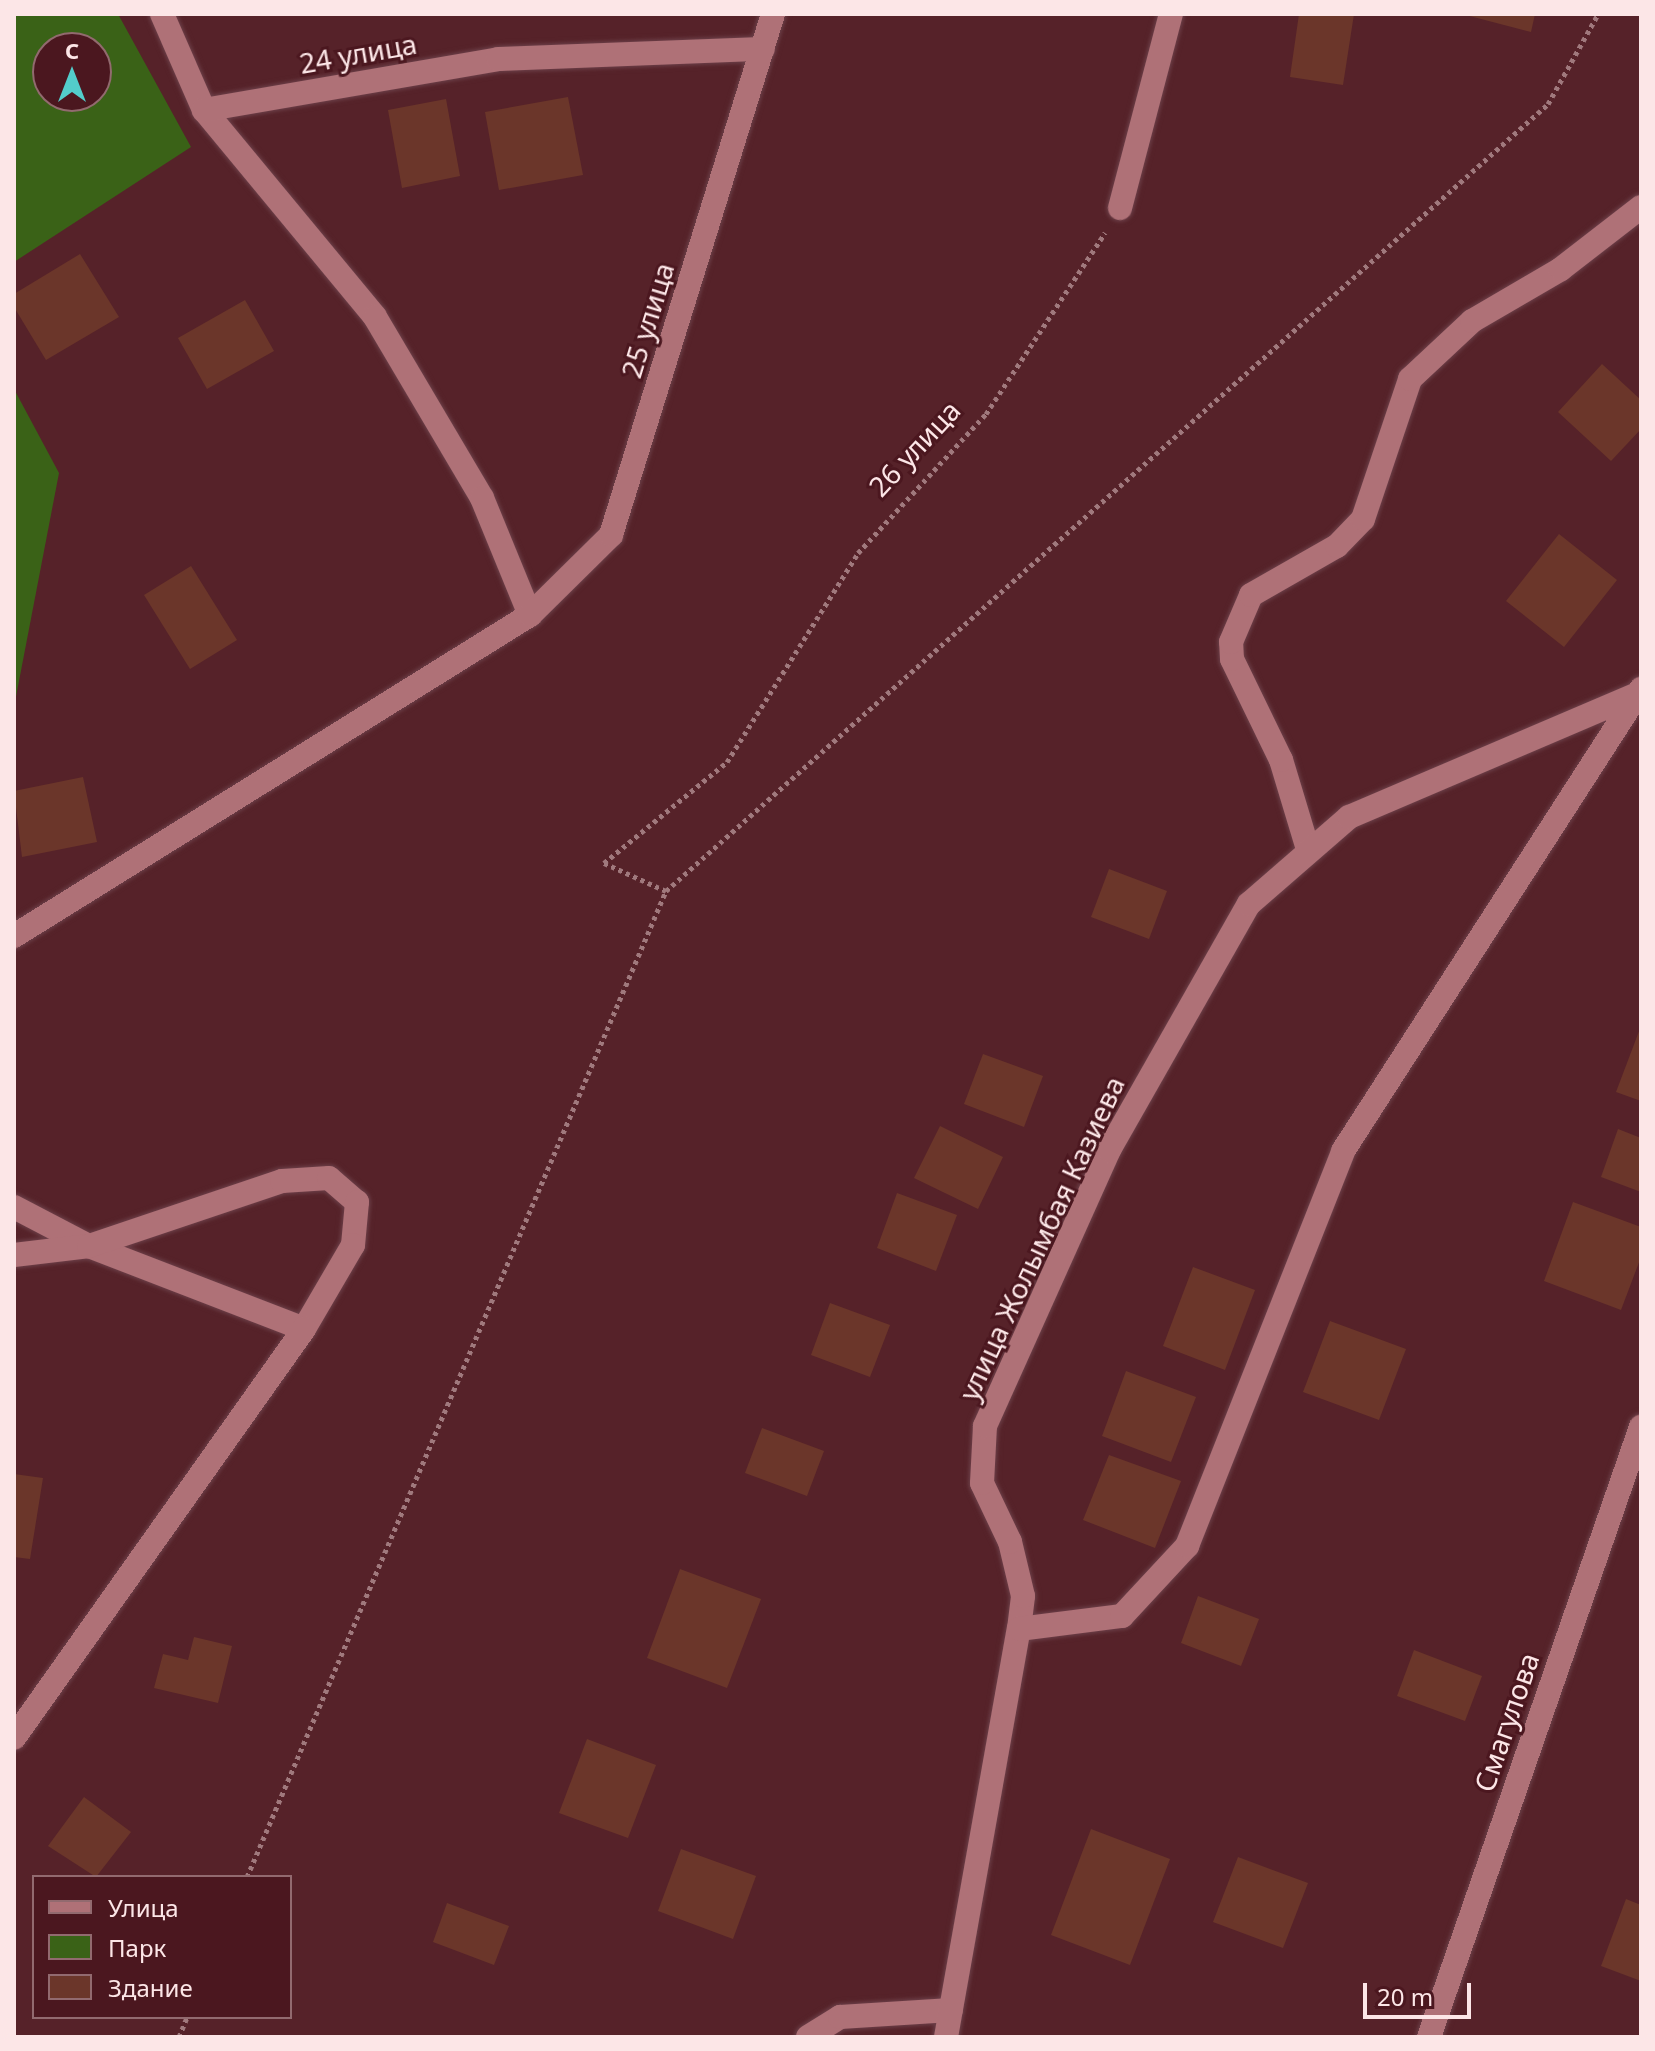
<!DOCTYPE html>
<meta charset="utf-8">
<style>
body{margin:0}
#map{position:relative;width:1655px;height:2051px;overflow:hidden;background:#562229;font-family:"Noto Sans",sans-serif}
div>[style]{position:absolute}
.green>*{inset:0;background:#3a6217}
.building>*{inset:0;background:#6b362a}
.path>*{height:5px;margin-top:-2.5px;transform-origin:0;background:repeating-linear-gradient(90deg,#a0797d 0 4px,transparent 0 8px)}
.roads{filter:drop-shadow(0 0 2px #6c4049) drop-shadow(0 0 2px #6c4049)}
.minor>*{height:24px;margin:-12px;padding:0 12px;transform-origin:12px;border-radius:12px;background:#af7177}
span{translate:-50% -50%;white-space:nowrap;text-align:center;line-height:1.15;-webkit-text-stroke:6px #4b171f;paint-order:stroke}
.street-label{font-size:28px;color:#fce6e7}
.frame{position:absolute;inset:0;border:16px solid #fce6e7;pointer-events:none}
.legend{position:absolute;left:32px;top:1875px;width:260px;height:144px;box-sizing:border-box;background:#4b171f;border:2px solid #926a6f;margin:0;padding:10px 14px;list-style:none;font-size:24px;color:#fce6e7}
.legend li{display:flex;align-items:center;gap:16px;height:40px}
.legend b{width:40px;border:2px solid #926a6f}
.north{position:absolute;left:32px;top:32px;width:80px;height:80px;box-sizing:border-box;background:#4b171f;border:2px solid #926a6f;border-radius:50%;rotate:0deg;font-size:22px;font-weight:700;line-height:32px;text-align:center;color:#fce6e7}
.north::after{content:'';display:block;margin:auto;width:28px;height:36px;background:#53cdcb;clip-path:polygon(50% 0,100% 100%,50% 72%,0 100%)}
.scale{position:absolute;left:1363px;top:1983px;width:108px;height:36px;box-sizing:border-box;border:4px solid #fce6e7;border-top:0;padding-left:10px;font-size:24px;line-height:28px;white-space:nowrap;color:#fce6e7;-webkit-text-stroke:6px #4b171f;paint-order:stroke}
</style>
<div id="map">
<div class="green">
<i style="clip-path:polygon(evenodd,14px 14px,118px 14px,191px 147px,14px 262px,14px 14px,48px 48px,96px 48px,96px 96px,48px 96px,48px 48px)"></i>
<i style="clip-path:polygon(14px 389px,59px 473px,14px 707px)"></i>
</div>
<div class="building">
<i style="clip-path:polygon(1299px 14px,1354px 14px,1343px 85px,1290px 77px)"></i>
<i style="clip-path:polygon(1462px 14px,1535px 14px,1531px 32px)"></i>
<i style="clip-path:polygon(568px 97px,583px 175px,499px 190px,485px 112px)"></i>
<i style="clip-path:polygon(446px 99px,460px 176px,402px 188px,388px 110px)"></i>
<i style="clip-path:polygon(80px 254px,119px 317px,46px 360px,14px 307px,14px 294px)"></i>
<i style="clip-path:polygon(245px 300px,274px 351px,207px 389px,178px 338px)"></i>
<i style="clip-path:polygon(1602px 364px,1641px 400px,1641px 429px,1611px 461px,1558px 412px)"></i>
<i style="clip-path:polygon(1559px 534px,1617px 580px,1564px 647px,1506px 601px)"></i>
<i style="clip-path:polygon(191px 566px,237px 640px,190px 669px,144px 595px)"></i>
<i style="clip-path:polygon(83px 777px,97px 842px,22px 857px,14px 791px)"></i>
<i style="clip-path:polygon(1109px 869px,1167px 891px,1149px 939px,1091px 917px)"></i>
<i style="clip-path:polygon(1641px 1026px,1641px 1101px,1616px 1092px)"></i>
<i style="clip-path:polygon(983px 1054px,1043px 1076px,1024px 1127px,964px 1104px)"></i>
<i style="clip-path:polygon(940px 1126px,1003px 1157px,978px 1209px,914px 1178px)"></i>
<i style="clip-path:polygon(1618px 1129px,1641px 1138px,1641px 1192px,1601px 1177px)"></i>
<i style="clip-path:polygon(897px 1193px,957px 1215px,936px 1271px,877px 1248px)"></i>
<i style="clip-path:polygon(1573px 1202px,1641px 1227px,1641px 1257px,1621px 1310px,1544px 1281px)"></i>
<i style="clip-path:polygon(1193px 1267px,1255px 1290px,1225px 1370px,1163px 1346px)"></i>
<i style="clip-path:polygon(830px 1303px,890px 1325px,870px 1377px,811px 1355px)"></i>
<i style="clip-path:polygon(1330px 1321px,1406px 1349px,1379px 1420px,1303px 1392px)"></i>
<i style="clip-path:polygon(1126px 1371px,1196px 1397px,1171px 1462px,1102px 1436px)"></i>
<i style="clip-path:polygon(762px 1428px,824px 1451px,807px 1496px,745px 1473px)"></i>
<i style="clip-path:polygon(1109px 1455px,1181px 1481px,1155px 1548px,1083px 1520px)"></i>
<i style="clip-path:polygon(14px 1474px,43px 1478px,30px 1559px,14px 1557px)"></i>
<i style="clip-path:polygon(680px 1569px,761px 1599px,727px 1688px,647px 1658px)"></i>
<i style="clip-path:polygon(1198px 1596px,1259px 1619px,1241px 1666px,1181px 1643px)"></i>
<i style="clip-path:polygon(194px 1637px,232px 1646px,218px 1703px,154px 1688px,163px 1654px,188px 1660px)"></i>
<i style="clip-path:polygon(1414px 1650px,1482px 1676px,1465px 1721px,1397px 1696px)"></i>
<i style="clip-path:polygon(587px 1739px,656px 1765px,628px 1838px,559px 1813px)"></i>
<i style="clip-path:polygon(84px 1797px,131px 1832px,96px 1877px,48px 1846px)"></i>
<i style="clip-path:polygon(1091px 1829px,1170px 1859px,1130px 1965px,1051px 1935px)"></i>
<i style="clip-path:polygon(681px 1849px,756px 1876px,733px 1939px,658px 1911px)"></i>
<i style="clip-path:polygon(1238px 1857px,1308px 1883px,1283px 1948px,1213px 1922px)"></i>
<i style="clip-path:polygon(1626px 1899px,1641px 1905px,1641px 1981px,1601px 1966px)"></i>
<i style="clip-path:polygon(447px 1903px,509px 1926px,494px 1965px,433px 1942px)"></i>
</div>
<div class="path">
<i style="left:666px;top:891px;width:68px;rotate:-155.7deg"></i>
<i style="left:604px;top:863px;width:159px;rotate:-39.4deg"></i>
<i style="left:727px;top:762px;width:247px;rotate:-57.9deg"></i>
<i style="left:858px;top:553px;width:189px;rotate:-47.4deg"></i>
<i style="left:986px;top:414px;width:217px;rotate:-56.7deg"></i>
<i style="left:247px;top:1877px;width:1071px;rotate:-66.98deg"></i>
<i style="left:666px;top:891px;width:1182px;rotate:-41.74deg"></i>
<i style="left:1548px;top:104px;width:103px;rotate:-60.9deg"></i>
<i style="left:179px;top:2037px;width:22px;rotate:-68deg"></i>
</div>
<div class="roads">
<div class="minor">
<i style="left:162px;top:14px;width:105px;rotate:66.4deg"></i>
<i style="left:204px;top:110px;width:268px;rotate:50.4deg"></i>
<i style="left:375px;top:317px;width:210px;rotate:59.4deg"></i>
<i style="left:482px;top:498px;width:126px;rotate:67.7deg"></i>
<i style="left:204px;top:110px;width:298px;rotate:-9.8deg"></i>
<i style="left:498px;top:59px;width:265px;rotate:-2.2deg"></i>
<i style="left:1120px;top:208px;width:201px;rotate:-75.3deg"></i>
<i style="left:1307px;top:846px;width:90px;rotate:-106.8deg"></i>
<i style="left:1281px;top:760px;width:112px;rotate:-115.9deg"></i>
<i style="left:1232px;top:659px;width:17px;rotate:-93deg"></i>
<i style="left:1231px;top:642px;width:51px;rotate:-66.9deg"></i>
<i style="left:1251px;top:595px;width:99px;rotate:-29.7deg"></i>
<i style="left:1337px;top:546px;width:37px;rotate:-46deg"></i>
<i style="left:1363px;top:519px;width:148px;rotate:-71.4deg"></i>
<i style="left:1410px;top:379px;width:85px;rotate:-43.1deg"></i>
<i style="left:1472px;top:321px;width:103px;rotate:-30.3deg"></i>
<i style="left:1561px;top:269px;width:101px;rotate:-37.8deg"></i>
<i style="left:14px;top:936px;width:608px;rotate:-31.89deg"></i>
<i style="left:530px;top:615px;width:114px;rotate:-44.6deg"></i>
<i style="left:611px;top:535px;width:546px;rotate:-72.73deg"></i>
<i style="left:14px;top:1207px;width:85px;rotate:27.5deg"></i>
<i style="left:89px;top:1246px;width:230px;rotate:21.1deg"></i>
<i style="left:14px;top:1255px;width:76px;rotate:-6.8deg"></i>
<i style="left:89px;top:1246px;width:204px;rotate:-18.6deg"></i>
<i style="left:282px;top:1181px;width:47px;rotate:-3.7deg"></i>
<i style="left:329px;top:1178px;width:37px;rotate:41deg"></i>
<i style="left:357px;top:1202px;width:43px;rotate:95.3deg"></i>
<i style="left:353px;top:1245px;width:97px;rotate:120.3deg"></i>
<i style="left:304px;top:1329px;width:501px;rotate:125.34deg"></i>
<i style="left:1019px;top:1629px;width:33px;rotate:-83deg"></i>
<i style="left:1023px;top:1596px;width:56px;rotate:-103.5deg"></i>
<i style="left:1010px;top:1542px;width:65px;rotate:-115.4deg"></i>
<i style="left:982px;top:1483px;width:57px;rotate:-87deg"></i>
<i style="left:985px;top:1426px;width:303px;rotate:-65.8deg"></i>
<i style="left:1109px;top:1150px;width:283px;rotate:-60.4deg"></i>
<i style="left:1249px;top:904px;width:133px;rotate:-41deg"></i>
<i style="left:1349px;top:817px;width:311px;rotate:-23.1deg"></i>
<i style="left:808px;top:2037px;width:38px;rotate:-32deg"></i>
<i style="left:840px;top:2017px;width:111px;rotate:-3.6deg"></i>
<i style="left:946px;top:2037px;width:414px;rotate:-79.9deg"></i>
<i style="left:1019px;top:1629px;width:104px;rotate:-7.2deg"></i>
<i style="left:1122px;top:1616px;width:96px;rotate:-47.1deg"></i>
<i style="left:1187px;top:1546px;width:425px;rotate:-68.4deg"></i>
<i style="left:1343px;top:1151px;width:550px;rotate:-57.18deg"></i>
<i style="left:1429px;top:2037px;width:646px;rotate:-70.84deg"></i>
</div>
</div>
<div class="street-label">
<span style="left:358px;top:53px;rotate:-10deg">24 улица</span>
<span style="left:647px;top:320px;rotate:-73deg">25 улица</span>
<span style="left:914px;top:448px;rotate:-47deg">26 улица</span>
<span style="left:1041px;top:1238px;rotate:-65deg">улица Жолымбая Казиева</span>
<span style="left:1506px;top:1722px;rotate:-71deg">Смагулова</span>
</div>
<div class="frame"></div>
<ul class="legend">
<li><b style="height:10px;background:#af7177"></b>Улица</li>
<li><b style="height:22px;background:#3a6217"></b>Парк</li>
<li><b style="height:22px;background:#6b362a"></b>Здание</li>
</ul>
<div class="north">С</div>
<div class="scale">20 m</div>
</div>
